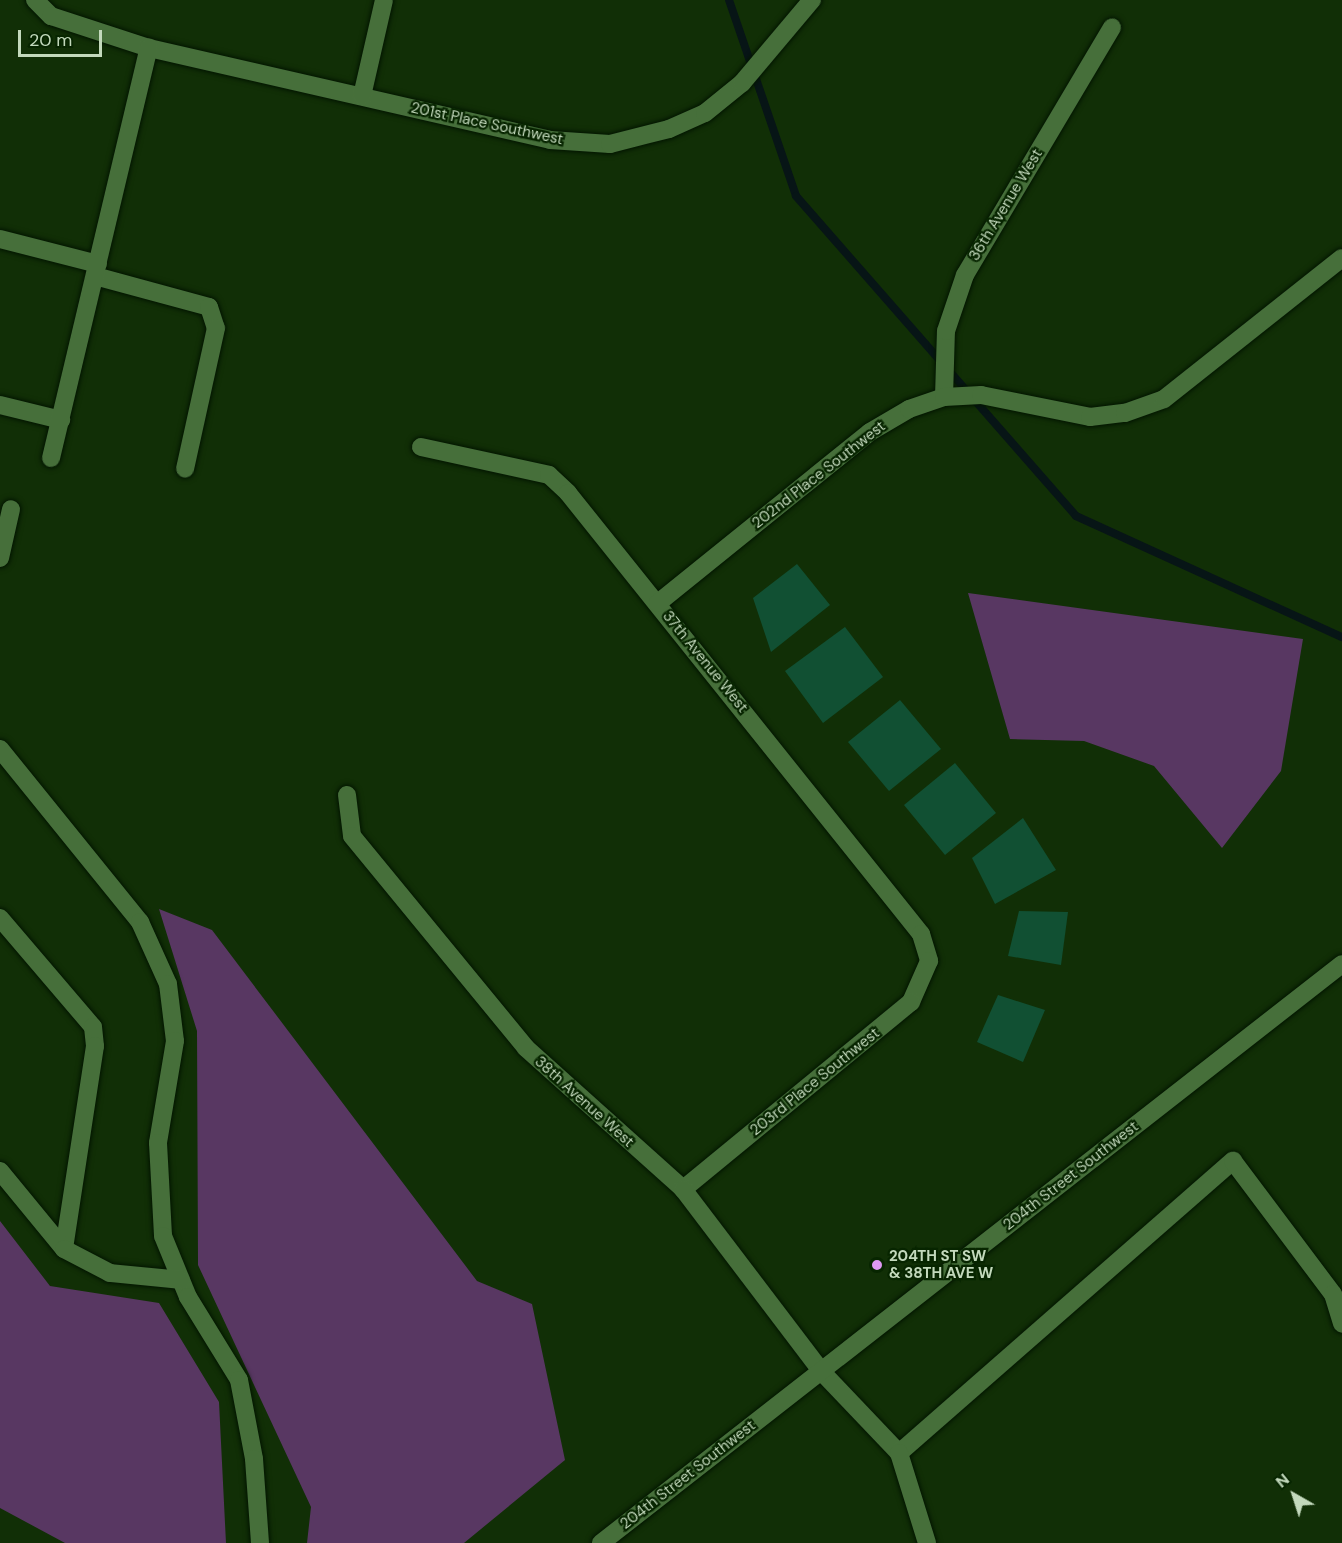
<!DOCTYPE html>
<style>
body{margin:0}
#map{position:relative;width:1342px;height:1543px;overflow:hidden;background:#112f06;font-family:"DM Sans",sans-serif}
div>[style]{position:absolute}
.green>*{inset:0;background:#583762}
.stream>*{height:8px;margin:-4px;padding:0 4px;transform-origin:4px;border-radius:4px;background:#071516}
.building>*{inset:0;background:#115033}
.roads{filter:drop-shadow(0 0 2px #031500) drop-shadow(0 0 2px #031500)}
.minor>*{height:18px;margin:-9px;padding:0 9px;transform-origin:9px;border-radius:9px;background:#466f3a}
.dots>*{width:16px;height:16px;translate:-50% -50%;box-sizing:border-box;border:3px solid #072500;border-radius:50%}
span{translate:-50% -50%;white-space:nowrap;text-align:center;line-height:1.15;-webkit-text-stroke:4.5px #072500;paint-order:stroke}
.street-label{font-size:15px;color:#c3d9bc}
.poi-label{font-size:15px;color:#c3d9bc;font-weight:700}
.left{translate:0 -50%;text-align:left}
.north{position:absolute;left:1264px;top:1465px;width:60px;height:60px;-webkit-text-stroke:4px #072500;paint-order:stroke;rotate:321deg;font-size:16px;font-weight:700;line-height:24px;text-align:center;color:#c3d9bc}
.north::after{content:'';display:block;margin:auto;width:21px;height:27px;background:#c3d9bc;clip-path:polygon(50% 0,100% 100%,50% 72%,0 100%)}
.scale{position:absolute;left:18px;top:30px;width:84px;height:27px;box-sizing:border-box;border:3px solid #c3d9bc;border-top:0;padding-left:8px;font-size:18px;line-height:21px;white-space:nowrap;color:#c3d9bc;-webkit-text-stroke:4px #072500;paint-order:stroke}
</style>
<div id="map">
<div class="green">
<i style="clip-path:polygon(968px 593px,1303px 639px,1281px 771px,1222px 848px,1154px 766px,1084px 741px,1010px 739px)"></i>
<i style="clip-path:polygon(159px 909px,212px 930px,477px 1281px,532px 1304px,565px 1460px,464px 1543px,307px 1543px,311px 1507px,198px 1265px,197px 1031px)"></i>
<i style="clip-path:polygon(0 1221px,50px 1286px,159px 1303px,219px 1402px,226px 1543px,65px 1543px,0 1508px)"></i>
</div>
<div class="stream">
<i style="left:729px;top:0;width:207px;rotate:71.1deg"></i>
<i style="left:796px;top:196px;width:425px;rotate:48.8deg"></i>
<i style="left:1076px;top:516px;width:292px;rotate:24.5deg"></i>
</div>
<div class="building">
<i style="clip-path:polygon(797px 564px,830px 605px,771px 652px,753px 598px)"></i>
<i style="clip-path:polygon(845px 627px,883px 677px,823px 723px,785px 671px)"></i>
<i style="clip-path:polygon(900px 700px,941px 749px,889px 791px,848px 742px)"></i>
<i style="clip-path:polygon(955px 763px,996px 813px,945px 855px,904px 805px)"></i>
<i style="clip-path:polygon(1023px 818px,1056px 870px,995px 904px,972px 858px)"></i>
<i style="clip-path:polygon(1019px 911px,1068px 912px,1061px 965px,1008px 956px)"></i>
<i style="clip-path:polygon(998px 995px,1045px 1010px,1023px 1062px,977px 1042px)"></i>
</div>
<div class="roads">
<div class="minor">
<i style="left:35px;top:0;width:23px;rotate:45deg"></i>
<i style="left:51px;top:16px;width:103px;rotate:18.1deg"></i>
<i style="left:149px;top:48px;width:411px;rotate:12.9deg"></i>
<i style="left:550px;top:140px;width:60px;rotate:3.8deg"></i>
<i style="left:610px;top:144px;width:61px;rotate:-14.3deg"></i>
<i style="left:669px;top:129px;width:39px;rotate:-24deg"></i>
<i style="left:705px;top:113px;width:48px;rotate:-39deg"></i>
<i style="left:742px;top:83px;width:109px;rotate:-49.9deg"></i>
<i style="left:362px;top:96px;width:98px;rotate:-77.1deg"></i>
<i style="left:0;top:239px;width:101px;rotate:14.3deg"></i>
<i style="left:95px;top:276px;width:118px;rotate:15.2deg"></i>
<i style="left:209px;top:307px;width:22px;rotate:72deg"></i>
<i style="left:216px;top:328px;width:144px;rotate:102.4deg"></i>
<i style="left:944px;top:397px;width:66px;rotate:-88.3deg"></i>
<i style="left:946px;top:331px;width:59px;rotate:-71.3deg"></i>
<i style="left:965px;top:275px;width:288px;rotate:-59.3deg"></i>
<i style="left:0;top:405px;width:63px;rotate:13.8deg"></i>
<i style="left:421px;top:447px;width:131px;rotate:12.3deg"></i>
<i style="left:549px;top:475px;width:26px;rotate:43deg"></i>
<i style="left:568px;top:493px;width:565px;rotate:51.32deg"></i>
<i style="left:921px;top:934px;width:28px;rotate:73deg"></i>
<i style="left:929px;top:961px;width:45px;rotate:113.7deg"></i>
<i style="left:911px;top:1002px;width:295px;rotate:140.6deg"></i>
<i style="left:51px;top:458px;width:422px;rotate:-76.6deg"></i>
<i style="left:0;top:558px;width:50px;rotate:-77.3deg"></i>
<i style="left:658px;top:603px;width:272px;rotate:-38.9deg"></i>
<i style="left:870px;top:432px;width:45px;rotate:-30.5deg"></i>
<i style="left:909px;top:409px;width:37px;rotate:-19deg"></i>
<i style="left:944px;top:397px;width:37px;rotate:-3deg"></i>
<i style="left:981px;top:395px;width:111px;rotate:11.4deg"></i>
<i style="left:1090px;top:417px;width:35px;rotate:-7deg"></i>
<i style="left:1125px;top:413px;width:41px;rotate:-19.7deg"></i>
<i style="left:1164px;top:399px;width:227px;rotate:-38.4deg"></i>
<i style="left:0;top:749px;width:223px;rotate:51deg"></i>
<i style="left:140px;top:922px;width:68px;rotate:65.7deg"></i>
<i style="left:168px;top:984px;width:57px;rotate:83deg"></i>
<i style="left:175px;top:1041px;width:103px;rotate:99.5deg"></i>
<i style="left:158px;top:1143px;width:93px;rotate:86.9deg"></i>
<i style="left:163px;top:1236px;width:66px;rotate:67.7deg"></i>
<i style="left:188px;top:1297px;width:97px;rotate:58.4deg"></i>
<i style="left:239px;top:1380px;width:80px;rotate:79.2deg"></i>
<i style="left:254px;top:1459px;width:84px;rotate:85.9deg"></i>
<i style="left:347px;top:795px;width:41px;rotate:83deg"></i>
<i style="left:352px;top:836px;width:274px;rotate:50.6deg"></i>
<i style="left:526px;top:1048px;width:211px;rotate:41.9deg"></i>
<i style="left:683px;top:1189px;width:228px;rotate:52.8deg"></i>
<i style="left:821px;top:1371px;width:113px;rotate:46.4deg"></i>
<i style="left:899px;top:1453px;width:444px;rotate:-41.2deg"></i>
<i style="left:1233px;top:1161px;width:166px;rotate:53.1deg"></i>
<i style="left:1333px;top:1294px;width:31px;rotate:73deg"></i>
<i style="left:0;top:918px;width:143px;rotate:49.5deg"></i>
<i style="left:93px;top:1027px;width:19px;rotate:84deg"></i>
<i style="left:95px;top:1046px;width:205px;rotate:98.7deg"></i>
<i style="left:0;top:1171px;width:101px;rotate:50.6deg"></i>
<i style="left:64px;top:1249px;width:52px;rotate:27.6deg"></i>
<i style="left:110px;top:1273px;width:71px;rotate:5.6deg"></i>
<i style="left:899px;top:1453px;width:94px;rotate:72.7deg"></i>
<i style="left:601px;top:1543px;width:940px;rotate:-38deg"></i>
</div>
</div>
<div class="dots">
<i style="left:877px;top:1265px;background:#de98f2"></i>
</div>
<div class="street-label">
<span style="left:487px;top:124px;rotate:12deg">201st Place Southwest</span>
<span style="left:1006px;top:205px;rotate:-59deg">36th Avenue West</span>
<span style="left:819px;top:475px;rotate:-38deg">202nd Place Southwest</span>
<span style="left:705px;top:662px;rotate:51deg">37th Avenue West</span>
<span style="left:815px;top:1082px;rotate:-39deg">203rd Place Southwest</span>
<span style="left:584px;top:1102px;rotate:42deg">38th Avenue West</span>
<span style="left:1071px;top:1176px;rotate:-38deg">204th Street Southwest</span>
<span style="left:688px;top:1475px;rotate:-38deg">204th Street Southwest</span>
</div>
<div class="poi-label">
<span class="left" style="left:889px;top:1265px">204TH ST SW<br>&amp; 38TH AVE W</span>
</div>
<div class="north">N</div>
<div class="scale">20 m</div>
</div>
